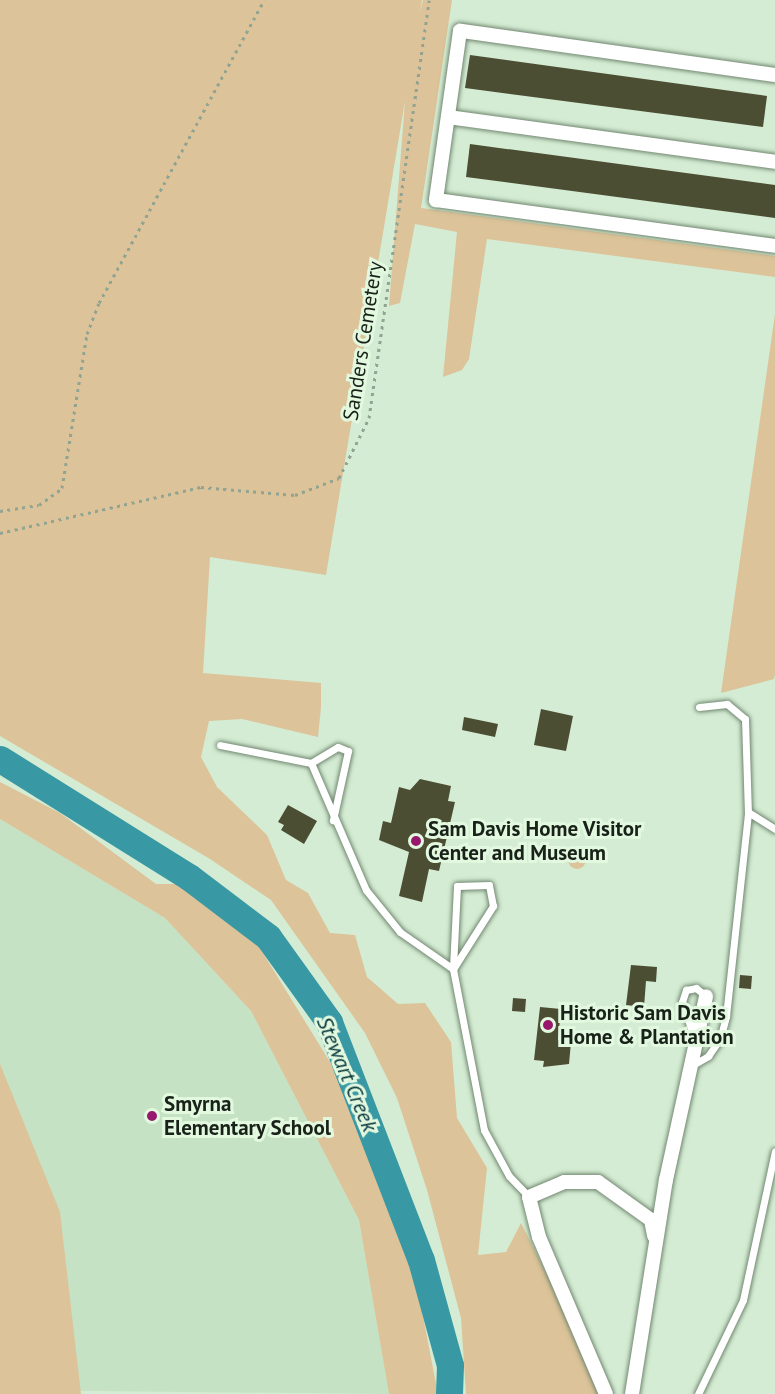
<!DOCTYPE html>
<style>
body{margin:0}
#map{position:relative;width:775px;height:1394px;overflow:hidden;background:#d4ecd3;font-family:"PT Sans",sans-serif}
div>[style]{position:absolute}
.built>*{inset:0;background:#c6e2c4}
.green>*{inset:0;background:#dcc399}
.round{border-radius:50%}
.river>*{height:27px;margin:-13.5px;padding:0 13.5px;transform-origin:13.5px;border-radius:13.5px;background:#3898a4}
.building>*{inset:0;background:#4c4e34}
.path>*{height:3px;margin-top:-1.5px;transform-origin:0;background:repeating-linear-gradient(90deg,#91a491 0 3px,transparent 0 7.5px)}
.roads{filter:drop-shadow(0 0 2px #728771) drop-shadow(0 0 2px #728771)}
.lane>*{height:7px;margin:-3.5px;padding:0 3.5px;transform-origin:3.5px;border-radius:3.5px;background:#fff}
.street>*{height:14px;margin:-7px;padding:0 7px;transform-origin:7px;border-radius:7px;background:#fff}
.dots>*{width:16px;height:16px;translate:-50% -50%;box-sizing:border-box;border:3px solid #e2f9e0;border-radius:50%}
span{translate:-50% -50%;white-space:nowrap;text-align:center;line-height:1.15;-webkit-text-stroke:6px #e2f9e0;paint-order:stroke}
.street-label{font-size:21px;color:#192219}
.poi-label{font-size:21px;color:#192219;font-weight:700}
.left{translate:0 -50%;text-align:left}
.water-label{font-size:22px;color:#053439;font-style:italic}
</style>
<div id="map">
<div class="built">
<i style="clip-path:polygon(0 819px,165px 918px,251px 1011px,359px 1220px,389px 1394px,0 1390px)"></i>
</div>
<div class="green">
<i style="clip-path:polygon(0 0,422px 0,420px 13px,423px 0,452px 0,421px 208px,775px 256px,775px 277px,487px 239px,469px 359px,462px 370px,443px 377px,457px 232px,415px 224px,400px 303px,389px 306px,405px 101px,326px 575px,210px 557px,203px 673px,321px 683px,321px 707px,318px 737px,242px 719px,209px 721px,201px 757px,217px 787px,267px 835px,286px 880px,308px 893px,330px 933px,355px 935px,367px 977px,398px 1004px,425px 1003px,451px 1042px,457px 1118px,487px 1168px,478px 1255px,506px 1252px,521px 1223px,586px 1352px,600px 1394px,466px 1394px,461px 1318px,427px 1190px,397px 1098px,365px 1033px,271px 900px,210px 859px,0 736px)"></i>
<i style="clip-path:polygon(775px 314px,775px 674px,774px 679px,721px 693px)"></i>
<i style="clip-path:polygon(0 782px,60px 813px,156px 884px,185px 884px,253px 937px,330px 1062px,410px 1249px,438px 1394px,389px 1394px,359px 1220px,251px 1011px,165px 918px,0 819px)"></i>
<i class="round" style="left:568px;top:851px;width:18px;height:18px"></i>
<i style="clip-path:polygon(0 1064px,60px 1212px,81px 1394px,0 1394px)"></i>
</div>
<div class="river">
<i style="left:0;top:759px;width:223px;rotate:32deg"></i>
<i style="left:189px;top:877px;width:99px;rotate:37.2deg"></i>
<i style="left:268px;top:937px;width:105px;rotate:54.3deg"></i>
<i style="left:329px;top:1022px;width:255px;rotate:68.9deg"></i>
<i style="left:421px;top:1260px;width:109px;rotate:74.6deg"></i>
<i style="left:450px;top:1365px;width:29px;rotate:92deg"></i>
</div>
<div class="building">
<i style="clip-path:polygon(470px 55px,767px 96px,763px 127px,465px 88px)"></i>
<i style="clip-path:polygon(470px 144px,775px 185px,775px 218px,466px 177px)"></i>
<i style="clip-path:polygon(541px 709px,573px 716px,566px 751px,534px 745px)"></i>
<i style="clip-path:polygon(464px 717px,498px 724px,495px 737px,462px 730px)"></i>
<i style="clip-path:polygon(420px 779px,451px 786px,448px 801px,455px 802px,439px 871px,429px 869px,422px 902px,399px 896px,409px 852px,379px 840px,383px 821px,391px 823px,399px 787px,410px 790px)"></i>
<i style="clip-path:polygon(288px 805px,317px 821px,304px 844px,281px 830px,284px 825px,278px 822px)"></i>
<i style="clip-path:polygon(631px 965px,657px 967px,656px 982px,646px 981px,644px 1007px,626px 1005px)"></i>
<i style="clip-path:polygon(740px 975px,752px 976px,751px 989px,739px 988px)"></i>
<i style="clip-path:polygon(513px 998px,526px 999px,525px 1012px,512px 1011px)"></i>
<i style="clip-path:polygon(540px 1007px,561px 1009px,558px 1040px,571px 1042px,569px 1064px,543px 1067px,544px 1061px,534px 1060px)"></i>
</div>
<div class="path">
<i style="left:0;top:511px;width:39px;rotate:-9deg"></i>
<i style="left:39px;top:505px;width:29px;rotate:-36deg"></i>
<i style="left:62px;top:488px;width:156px;rotate:-80.8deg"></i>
<i style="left:87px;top:334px;width:33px;rotate:-69deg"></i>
<i style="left:99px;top:303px;width:345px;rotate:-61.4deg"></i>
<i style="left:0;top:533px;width:206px;rotate:-12.9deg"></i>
<i style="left:201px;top:487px;width:94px;rotate:4.9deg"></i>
<i style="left:295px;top:495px;width:47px;rotate:-21.1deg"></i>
<i style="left:339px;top:478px;width:67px;rotate:-63.4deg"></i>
<i style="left:369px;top:418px;width:422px;rotate:-81.8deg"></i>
</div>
<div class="roads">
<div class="lane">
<i style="left:699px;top:707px;width:28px;rotate:-6deg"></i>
<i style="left:727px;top:704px;width:23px;rotate:40deg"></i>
<i style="left:745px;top:719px;width:93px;rotate:88.2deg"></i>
<i style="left:748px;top:812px;width:32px;rotate:32deg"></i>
<i style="left:220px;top:745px;width:93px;rotate:11.2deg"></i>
<i style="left:311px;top:763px;width:138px;rotate:66.6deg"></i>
<i style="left:366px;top:890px;width:54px;rotate:51deg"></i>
<i style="left:400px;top:932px;width:65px;rotate:34.9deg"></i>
<i style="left:311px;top:763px;width:31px;rotate:-31deg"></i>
<i style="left:338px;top:747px;width:11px;rotate:22deg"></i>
<i style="left:348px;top:751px;width:71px;rotate:102.3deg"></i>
<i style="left:453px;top:969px;width:75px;rotate:-57.6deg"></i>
<i style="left:493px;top:906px;width:21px;rotate:-101deg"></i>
<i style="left:489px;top:885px;width:32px;rotate:178deg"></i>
<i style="left:457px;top:886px;width:83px;rotate:92.8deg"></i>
<i style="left:453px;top:969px;width:164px;rotate:79.1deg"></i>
<i style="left:484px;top:1130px;width:52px;rotate:61.5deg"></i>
<i style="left:509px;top:1176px;width:29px;rotate:46deg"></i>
<i style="left:695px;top:1040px;width:40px;rotate:-108.9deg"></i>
<i style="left:682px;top:1002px;width:13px;rotate:-72deg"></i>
<i style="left:686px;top:990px;width:10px;rotate:-11deg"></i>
<i style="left:696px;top:988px;width:13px;rotate:39deg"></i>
<i style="left:691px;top:1066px;width:20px;rotate:-30deg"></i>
<i style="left:708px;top:1056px;width:21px;rotate:-55deg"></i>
<i style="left:720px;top:1039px;width:24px;rotate:-75deg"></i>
<i style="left:726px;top:1016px;width:205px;rotate:-83.8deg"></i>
<i style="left:698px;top:1394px;width:104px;rotate:-64.4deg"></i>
<i style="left:743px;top:1300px;width:152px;rotate:-77.9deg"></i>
</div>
<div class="street">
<i style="left:775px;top:75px;width:318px;rotate:-172deg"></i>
<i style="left:460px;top:31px;width:171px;rotate:98.1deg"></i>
<i style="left:436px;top:200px;width:342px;rotate:7.7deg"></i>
<i style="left:448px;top:117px;width:330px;rotate:7.8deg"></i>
<i style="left:606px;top:1394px;width:171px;rotate:-113.1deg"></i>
<i style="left:539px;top:1237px;width:41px;rotate:-104deg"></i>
<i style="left:529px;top:1197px;width:38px;rotate:-23deg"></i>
<i style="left:564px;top:1182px;width:34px"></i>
<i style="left:598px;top:1182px;width:65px;rotate:35.6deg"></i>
<i style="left:651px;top:1220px;width:16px;rotate:79deg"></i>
<i style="left:632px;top:1394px;width:217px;rotate:-81deg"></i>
<i style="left:666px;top:1180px;width:188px;rotate:-77.7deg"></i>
</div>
</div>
<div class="dots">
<i style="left:416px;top:841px;background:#98186e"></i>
<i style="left:548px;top:1025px;background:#98186e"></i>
<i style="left:152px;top:1116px;background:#98186e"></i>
</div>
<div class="street-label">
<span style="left:363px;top:341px;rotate:-81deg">Sanders Cemetery</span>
</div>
<div class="poi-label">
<span class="left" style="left:428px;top:841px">Sam Davis Home Visitor<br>Center and Museum</span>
<span class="left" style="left:560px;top:1025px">Historic Sam Davis<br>Home &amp; Plantation</span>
<span class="left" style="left:164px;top:1116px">Smyrna<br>Elementary School</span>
</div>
<div class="water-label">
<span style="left:347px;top:1074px;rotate:67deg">Stewart Creek</span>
</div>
</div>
